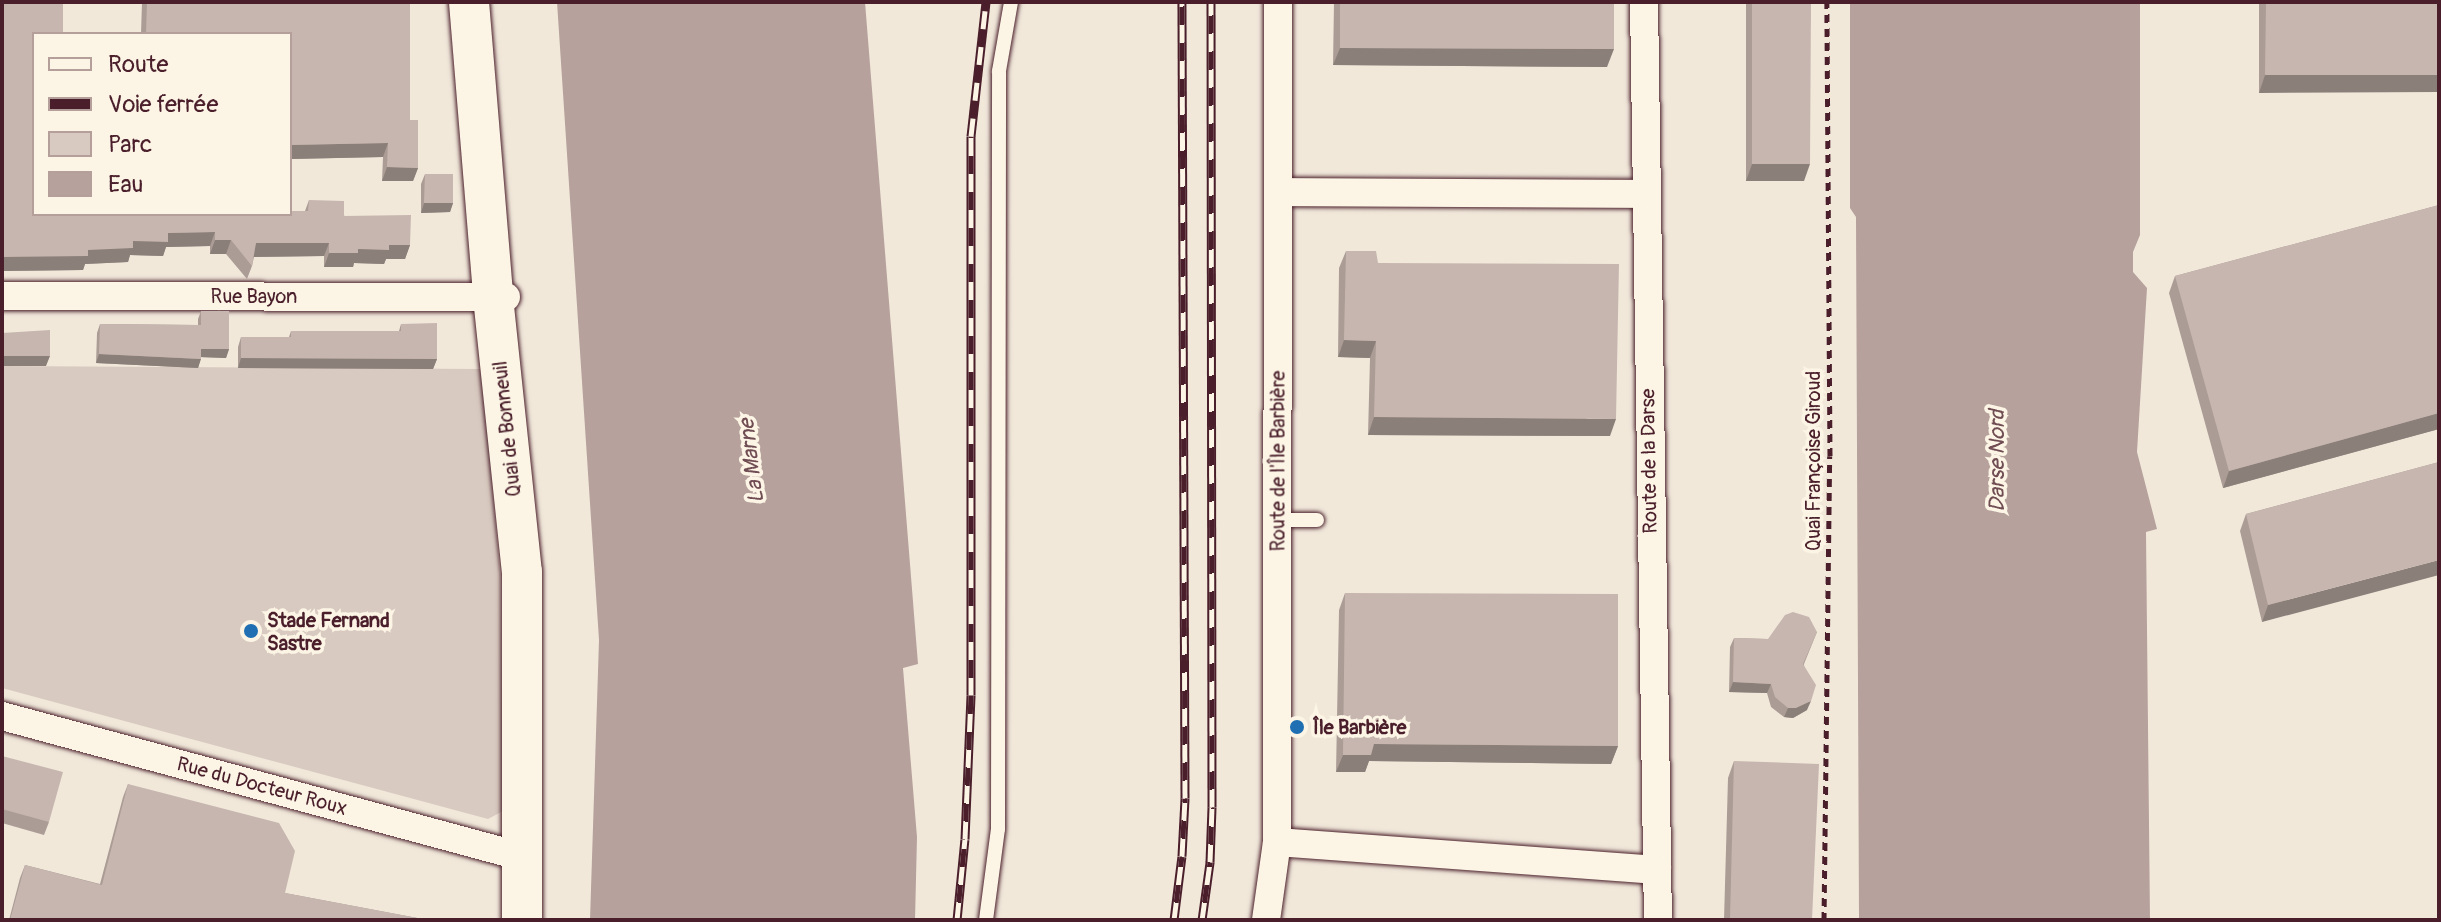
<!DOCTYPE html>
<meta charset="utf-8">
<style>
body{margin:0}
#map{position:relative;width:2441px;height:922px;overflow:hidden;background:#f1e8da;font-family:Pangolin,sans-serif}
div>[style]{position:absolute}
.green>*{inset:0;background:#d8cac0}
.water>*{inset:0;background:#b6a19c}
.path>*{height:5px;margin-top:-2.5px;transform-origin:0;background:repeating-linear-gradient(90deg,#4a1f2b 0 8px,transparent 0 14px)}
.roads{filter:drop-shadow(0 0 2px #4a1f2b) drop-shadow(0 0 2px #4a1f2b)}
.lane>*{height:14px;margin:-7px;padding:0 7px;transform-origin:7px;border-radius:7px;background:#fcf5e5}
.street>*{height:28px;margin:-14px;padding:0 14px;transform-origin:14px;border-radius:14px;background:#fcf5e5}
.secondary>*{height:40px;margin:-20px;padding:0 20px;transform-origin:20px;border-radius:20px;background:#fcf5e5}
.rail>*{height:9px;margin-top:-4.5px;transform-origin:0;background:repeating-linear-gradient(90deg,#fcf5e5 0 18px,#4a1f2b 0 36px);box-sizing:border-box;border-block:2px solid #4a1f2b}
.wall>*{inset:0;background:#ab9d96}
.shaded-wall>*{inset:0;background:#8b7f7a}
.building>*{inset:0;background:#c7b6af}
.dots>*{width:22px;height:22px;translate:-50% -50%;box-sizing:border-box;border:4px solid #fcf5e5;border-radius:50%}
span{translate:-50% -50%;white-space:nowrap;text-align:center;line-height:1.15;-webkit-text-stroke:7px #fcf5e5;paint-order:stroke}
.street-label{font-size:20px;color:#4a1f2b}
.poi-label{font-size:20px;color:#4a1f2b;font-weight:700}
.left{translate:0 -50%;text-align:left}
.water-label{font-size:22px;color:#704c53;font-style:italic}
.frame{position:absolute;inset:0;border:4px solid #4a1f2b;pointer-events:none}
.legend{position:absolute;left:32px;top:32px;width:260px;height:184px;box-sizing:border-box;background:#fcf5e5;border:2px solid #b59f9b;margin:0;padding:10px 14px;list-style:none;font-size:24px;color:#4a1f2b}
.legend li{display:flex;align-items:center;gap:16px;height:40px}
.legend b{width:40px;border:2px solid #b59f9b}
</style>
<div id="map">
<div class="green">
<i style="clip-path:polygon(2px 366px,482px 369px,500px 574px,503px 811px,488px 819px,2px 688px)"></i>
</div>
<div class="water">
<i style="clip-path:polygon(557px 2px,865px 2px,918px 664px,903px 668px,917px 837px,915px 920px,590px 920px,599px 640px)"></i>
<i style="clip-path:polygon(1850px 2px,2140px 2px,2140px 235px,2133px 252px,2133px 272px,2147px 288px,2137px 452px,2157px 529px,2146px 532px,2150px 920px,1859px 920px,1856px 217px,1850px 208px)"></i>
</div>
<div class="path">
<i style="left:1824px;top:920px;width:464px;rotate:-89.3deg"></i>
<i style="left:1830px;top:456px;width:454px;rotate:-90.4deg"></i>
</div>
<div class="roads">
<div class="lane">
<i style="left:1278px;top:520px;width:39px"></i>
<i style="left:986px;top:920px;width:92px;rotate:-82.5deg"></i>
<i style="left:998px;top:829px;width:758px;rotate:-89.92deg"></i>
<i style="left:999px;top:71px;width:70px;rotate:-80.1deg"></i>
</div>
<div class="street">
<i style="left:1644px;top:2px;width:918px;rotate:89.13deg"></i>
<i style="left:1279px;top:192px;width:365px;rotate:0.3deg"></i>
<i style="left:2px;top:296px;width:504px;rotate:0.11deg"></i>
<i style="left:2px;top:716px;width:540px;rotate:15.14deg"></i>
<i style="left:1277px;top:842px;width:381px;rotate:4.2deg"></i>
<i style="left:1266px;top:920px;width:79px;rotate:-82deg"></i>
<i style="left:1277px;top:842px;width:840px;rotate:-89.93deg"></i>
</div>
<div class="secondary">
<i style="left:469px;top:2px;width:296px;rotate:85.3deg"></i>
<i style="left:493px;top:297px;width:277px;rotate:84deg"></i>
<i style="left:522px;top:572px;width:348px;rotate:90deg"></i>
</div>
</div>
<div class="rail">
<i style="left:957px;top:920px;width:81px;rotate:-84.4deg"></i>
<i style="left:965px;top:839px;width:144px;rotate:-87.6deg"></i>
<i style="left:971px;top:695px;width:559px;rotate:-90deg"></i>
<i style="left:971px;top:136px;width:135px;rotate:-83.6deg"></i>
<i style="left:1174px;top:920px;width:64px;rotate:-82.9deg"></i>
<i style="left:1182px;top:856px;width:58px;rotate:-87deg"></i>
<i style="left:1185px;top:798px;width:796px;rotate:-90.22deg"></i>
<i style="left:1202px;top:920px;width:59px;rotate:-82.1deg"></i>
<i style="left:1210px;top:862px;width:55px;rotate:-87.9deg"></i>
<i style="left:1212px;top:807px;width:805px;rotate:-90.07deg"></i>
</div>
<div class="wall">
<i style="clip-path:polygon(2px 2px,34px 214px,305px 211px,309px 200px,410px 245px,405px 259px,386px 259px,384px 264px,354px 263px,353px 267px,324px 267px,324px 256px,254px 257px,252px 266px,247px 279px,226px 254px,210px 254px,210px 246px,166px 247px,163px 256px,130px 255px,128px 262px,85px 264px,83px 270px,2px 271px)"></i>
<i style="clip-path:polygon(142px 2px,410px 2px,410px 120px,418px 168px,413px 181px,382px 181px,383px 157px,290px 159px,290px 34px,141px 34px)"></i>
<i style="clip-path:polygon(1334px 2px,1614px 2px,1607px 67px,1333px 65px)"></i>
<i style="clip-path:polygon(1746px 2px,1811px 2px,1804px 181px,1746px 181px)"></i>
<i style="clip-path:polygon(2259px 2px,2439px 2px,2259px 93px)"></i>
<i style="clip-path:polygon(425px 174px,453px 203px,450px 212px,421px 213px,421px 184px)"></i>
<i style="clip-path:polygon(2439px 205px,2439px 429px,2223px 488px,2169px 293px,2175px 276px)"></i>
<i style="clip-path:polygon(1346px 251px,1378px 263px,1610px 436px,1368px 435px,1370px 358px,1338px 357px,1339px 268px)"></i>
<i style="clip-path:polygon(201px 311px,229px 349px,226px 358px,201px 357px,198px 368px,96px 363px,97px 333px,100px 324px,198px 325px,198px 319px)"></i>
<i style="clip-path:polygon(401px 324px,437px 359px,433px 369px,238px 368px,238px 347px,241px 337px,289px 337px,291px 331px,399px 331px)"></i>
<i style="clip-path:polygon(2439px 462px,2262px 622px,2240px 531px,2246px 514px)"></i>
<i style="clip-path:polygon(1345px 593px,1618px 746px,1611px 764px,1369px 761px,1365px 772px,1336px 772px,1339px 610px)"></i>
<i style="clip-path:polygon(1817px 632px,1804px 664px,1807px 710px,1793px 718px,1784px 717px,1771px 707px,1767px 693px,1729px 692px,1730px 647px,1734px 638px,1768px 639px)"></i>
<i style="clip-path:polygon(2px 756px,49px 822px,44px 835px,2px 823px)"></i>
<i style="clip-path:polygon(1734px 761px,1812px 920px,1724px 920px,1728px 778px)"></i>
<i style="clip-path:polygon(128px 784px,285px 893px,428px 920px,9px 920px,20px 878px,25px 865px,100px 884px,123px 797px)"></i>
</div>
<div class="shaded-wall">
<i style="clip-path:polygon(1340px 48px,1614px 49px,1607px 67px,1333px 65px)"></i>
<i style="clip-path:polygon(2265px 75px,2439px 75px,2439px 92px,2259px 93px)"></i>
<i style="clip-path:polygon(388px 143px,383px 157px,290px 159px,290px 145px)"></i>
<i style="clip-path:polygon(1752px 164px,1810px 164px,1804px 181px,1746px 181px)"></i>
<i style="clip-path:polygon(387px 167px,418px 168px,413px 181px,382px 181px)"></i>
<i style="clip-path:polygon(424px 203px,453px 203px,450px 212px,421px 213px)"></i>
<i style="clip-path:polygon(215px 232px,210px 246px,166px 247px,163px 256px,130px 255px,128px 262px,85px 264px,83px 270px,2px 271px,2px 257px,133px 241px,168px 233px)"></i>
<i style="clip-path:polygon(215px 240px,231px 240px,226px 254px,210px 254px)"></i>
<i style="clip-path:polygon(256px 243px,329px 243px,324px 256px,251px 257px)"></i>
<i style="clip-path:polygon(389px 245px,410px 245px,405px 259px,386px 259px,384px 264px,354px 263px,353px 267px,324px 267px,329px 253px)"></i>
<i style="clip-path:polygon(1344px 340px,1376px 341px,1370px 358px,1338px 357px)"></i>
<i style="clip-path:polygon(201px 349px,229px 349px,226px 358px,198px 357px)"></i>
<i style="clip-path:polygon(99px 354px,201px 359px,198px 368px,96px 363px)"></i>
<i style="clip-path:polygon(2px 356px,50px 356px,46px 366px,2px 366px)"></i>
<i style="clip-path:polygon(241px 358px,437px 359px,433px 369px,238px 368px)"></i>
<i style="clip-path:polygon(2439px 413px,2439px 429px,2223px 488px,2229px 471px)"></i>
<i style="clip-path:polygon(1374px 417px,1616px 419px,1610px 436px,1368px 435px)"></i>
<i style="clip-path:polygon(2439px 560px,2439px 575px,2262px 622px,2268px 605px)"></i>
<i style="clip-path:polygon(1733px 682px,1771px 684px,1767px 693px,1729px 692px)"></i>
<i style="clip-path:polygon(1811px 701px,1807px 710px,1793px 718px,1784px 717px,1788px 708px)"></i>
<i style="clip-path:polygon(1374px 744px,1618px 746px,1611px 764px,1369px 761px,1365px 772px,1336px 772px,1343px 755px)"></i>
</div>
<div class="building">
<i style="clip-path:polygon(2px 2px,63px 2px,63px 34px,34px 34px,34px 214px,290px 214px,290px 211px,308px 211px,309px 200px,344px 201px,344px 216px,411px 215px,410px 245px,389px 245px,389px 250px,358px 249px,358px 253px,329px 253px,329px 243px,256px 243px,252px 266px,231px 240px,215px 240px,215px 232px,168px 233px,168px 242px,133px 241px,133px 248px,88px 250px,88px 256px,2px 257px)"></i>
<i style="clip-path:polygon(147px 2px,410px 2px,410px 120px,418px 120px,418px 168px,387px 167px,388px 143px,290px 145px,290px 34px,146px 34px)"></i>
<i style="clip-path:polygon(1340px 2px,1614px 2px,1614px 49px,1340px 48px)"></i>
<i style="clip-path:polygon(1752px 2px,1811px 2px,1810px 164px,1752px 164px)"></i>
<i style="clip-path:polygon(2266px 2px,2439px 2px,2439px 75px,2265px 75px)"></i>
<i style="clip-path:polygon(425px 174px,453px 174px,453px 203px,424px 203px)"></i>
<i style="clip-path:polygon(2439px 205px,2439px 413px,2229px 471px,2175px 276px)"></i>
<i style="clip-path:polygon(1346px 251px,1376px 251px,1378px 263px,1619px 264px,1616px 419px,1374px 417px,1376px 341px,1344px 340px)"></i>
<i style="clip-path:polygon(201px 311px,229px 311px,229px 349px,201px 349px,201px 359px,99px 354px,100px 324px,201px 325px)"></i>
<i style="clip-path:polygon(437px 323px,437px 359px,241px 358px,241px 337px,291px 337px,291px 331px,401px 331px,401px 324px)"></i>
<i style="clip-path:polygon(50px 330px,50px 356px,2px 356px,2px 333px)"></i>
<i style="clip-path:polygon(2439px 462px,2439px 560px,2268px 605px,2246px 514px)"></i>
<i style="clip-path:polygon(1345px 593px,1618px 594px,1618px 746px,1374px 744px,1371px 755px,1343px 755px)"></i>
<i style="clip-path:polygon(1793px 612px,1809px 617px,1817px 632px,1803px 664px,1816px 685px,1811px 701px,1796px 708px,1788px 708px,1775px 697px,1771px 684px,1733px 682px,1734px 638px,1768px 639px,1785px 615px)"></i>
<i style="clip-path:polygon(2px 756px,63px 772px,49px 822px,2px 809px)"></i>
<i style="clip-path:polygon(1734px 761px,1819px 764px,1812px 920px,1730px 920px)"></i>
<i style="clip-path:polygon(128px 784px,279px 823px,295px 851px,285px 893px,428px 920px,10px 920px,25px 865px,102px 885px)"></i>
</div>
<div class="dots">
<i style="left:251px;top:631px;background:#1f6fb2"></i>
<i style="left:1297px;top:727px;background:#1f6fb2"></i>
</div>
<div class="street-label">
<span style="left:254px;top:296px">Rue Bayon</span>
<span style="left:507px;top:429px;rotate:-96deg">Quai de Bonneuil</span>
<span style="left:1278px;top:461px;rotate:-90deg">Route de l'Île Barbière</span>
<span style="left:1649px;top:461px;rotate:-91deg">Route de la Darse</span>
<span style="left:1813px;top:461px;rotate:-90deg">Quai Françoise Giroud</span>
<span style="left:262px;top:786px;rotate:15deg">Rue du Docteur Roux</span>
</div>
<div class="poi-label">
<span class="left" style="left:267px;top:632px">Stade Fernand<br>Sastre</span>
<span class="left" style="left:1313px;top:727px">Île Barbière</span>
</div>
<div class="water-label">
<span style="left:752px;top:461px;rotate:-97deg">La Marne</span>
<span style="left:1998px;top:461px;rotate:-90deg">Darse Nord</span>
</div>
<div class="frame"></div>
<ul class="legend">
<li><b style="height:10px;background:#fcf5e5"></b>Route</li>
<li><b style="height:10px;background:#4a1f2b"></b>Voie ferrée</li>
<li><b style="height:22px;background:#d8cac0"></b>Parc</li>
<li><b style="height:22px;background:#b6a19c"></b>Eau</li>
</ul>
</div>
